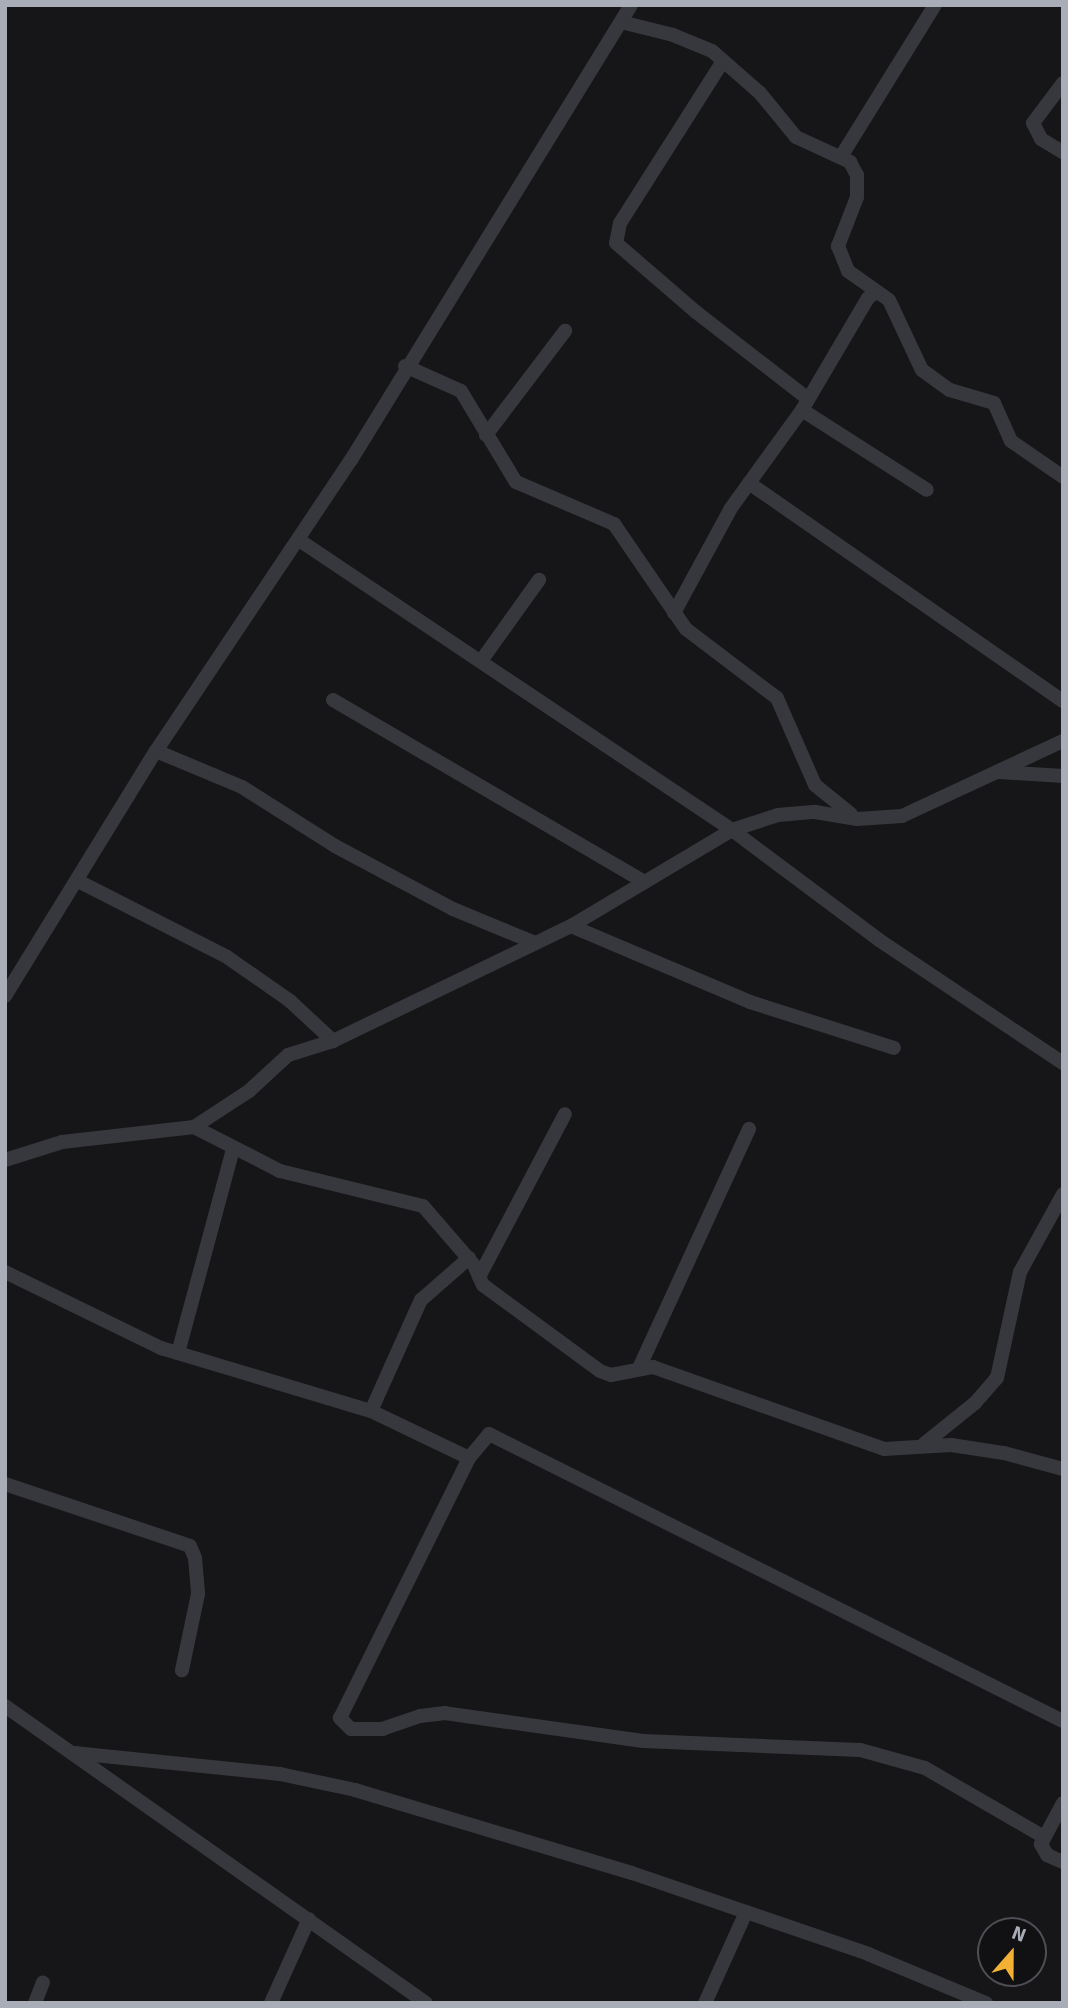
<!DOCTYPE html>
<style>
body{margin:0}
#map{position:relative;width:1068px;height:2008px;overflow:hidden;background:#161618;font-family:Signika,sans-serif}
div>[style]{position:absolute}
.minor>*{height:14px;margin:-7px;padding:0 7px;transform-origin:7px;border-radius:7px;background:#37383d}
span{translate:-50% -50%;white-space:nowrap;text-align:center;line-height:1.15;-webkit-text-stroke:7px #111113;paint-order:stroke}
.frame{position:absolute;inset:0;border:7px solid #a8adb8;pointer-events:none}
.north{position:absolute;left:977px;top:1917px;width:70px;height:70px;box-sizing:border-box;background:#111113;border:2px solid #4d4f55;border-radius:50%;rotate:21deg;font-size:19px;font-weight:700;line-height:28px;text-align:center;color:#a8adb8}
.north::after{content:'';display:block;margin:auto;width:24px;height:32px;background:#f2b134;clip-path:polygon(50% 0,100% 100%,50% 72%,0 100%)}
</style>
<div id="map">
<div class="minor">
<i style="left:621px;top:22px;width:54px;rotate:14deg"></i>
<i style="left:673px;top:35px;width:42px;rotate:22.3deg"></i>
<i style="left:712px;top:51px;width:64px;rotate:41.2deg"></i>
<i style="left:760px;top:93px;width:57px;rotate:50.7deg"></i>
<i style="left:796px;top:137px;width:60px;rotate:24.8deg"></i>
<i style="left:850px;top:162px;width:15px;rotate:62deg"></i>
<i style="left:857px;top:175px;width:22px;rotate:90deg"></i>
<i style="left:857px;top:197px;width:53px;rotate:111.2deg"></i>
<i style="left:838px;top:246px;width:27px;rotate:68deg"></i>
<i style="left:848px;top:271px;width:50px;rotate:35.3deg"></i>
<i style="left:889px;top:300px;width:77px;rotate:64.8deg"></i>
<i style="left:922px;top:370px;width:34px;rotate:36deg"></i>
<i style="left:950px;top:390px;width:46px;rotate:16.5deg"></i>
<i style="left:994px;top:403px;width:42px;rotate:65.9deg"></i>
<i style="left:1011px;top:441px;width:63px;rotate:34.7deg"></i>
<i style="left:723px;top:61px;width:192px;rotate:122.4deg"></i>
<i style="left:620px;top:223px;width:20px;rotate:101deg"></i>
<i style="left:616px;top:243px;width:106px;rotate:40.8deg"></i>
<i style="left:696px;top:312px;width:142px;rotate:37.8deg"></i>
<i style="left:1063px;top:83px;width:50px;rotate:126.9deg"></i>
<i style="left:1033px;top:123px;width:18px;rotate:63deg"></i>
<i style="left:1041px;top:139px;width:26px;rotate:31deg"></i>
<i style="left:842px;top:155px;width:176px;rotate:-58.2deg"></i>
<i style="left:405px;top:366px;width:61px;rotate:24.1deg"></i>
<i style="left:461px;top:391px;width:106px;rotate:58.9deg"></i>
<i style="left:516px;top:482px;width:107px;rotate:23.2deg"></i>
<i style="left:614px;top:524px;width:127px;rotate:55.6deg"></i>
<i style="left:686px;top:629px;width:114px;rotate:37.2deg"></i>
<i style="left:777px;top:698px;width:95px;rotate:66.4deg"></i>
<i style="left:815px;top:785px;width:46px;rotate:38.9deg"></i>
<i style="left:802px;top:410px;width:148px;rotate:32.6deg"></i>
<i style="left:486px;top:435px;width:131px;rotate:-52.8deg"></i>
<i style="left:749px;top:483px;width:382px;rotate:34.8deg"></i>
<i style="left:299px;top:540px;width:521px;rotate:33.81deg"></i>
<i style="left:732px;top:830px;width:184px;rotate:36.8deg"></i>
<i style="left:879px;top:940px;width:221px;rotate:33.8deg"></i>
<i style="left:674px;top:613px;width:119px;rotate:-61.5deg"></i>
<i style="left:731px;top:508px;width:121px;rotate:-54.1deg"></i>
<i style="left:802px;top:410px;width:130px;rotate:-59.5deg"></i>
<i style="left:868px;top:298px;width:10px;rotate:-37deg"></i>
<i style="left:481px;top:661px;width:100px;rotate:-54.4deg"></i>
<i style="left:333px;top:700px;width:361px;rotate:30.3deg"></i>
<i style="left:156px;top:751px;width:93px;rotate:22.7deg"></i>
<i style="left:242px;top:787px;width:110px;rotate:32.4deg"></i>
<i style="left:335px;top:846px;width:134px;rotate:28.1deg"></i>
<i style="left:453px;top:909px;width:89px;rotate:22.5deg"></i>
<i style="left:999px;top:772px;width:64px;rotate:3.6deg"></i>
<i style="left:78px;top:881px;width:167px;rotate:27deg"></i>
<i style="left:227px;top:957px;width:77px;rotate:34.9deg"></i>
<i style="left:290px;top:1001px;width:59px;rotate:42.9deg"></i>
<i style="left:571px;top:926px;width:194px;rotate:23deg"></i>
<i style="left:750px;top:1002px;width:151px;rotate:17.7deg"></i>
<i style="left:5px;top:996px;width:288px;rotate:-58.4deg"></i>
<i style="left:156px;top:751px;width:350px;rotate:-56.2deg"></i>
<i style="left:351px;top:460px;width:534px;rotate:-58.39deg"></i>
<i style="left:194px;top:1127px;width:97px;rotate:27.1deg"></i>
<i style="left:280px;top:1171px;width:147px;rotate:13.8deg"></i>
<i style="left:423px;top:1206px;width:78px;rotate:49.2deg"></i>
<i style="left:474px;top:1265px;width:22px;rotate:66deg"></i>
<i style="left:483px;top:1285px;width:145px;rotate:36.3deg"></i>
<i style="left:600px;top:1371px;width:12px;rotate:20deg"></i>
<i style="left:611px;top:1375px;width:43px;rotate:-10.8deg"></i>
<i style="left:653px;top:1367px;width:245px;rotate:19.5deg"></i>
<i style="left:884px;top:1449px;width:67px;rotate:-3.4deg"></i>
<i style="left:951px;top:1445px;width:54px;rotate:8.6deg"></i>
<i style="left:1004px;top:1453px;width:61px;rotate:15.2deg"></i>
<i style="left:5px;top:1160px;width:60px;rotate:-17.5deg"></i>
<i style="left:62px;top:1142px;width:133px;rotate:-6.5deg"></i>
<i style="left:194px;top:1127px;width:66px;rotate:-33.2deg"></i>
<i style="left:249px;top:1091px;width:53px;rotate:-42.7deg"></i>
<i style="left:288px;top:1055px;width:47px;rotate:-17.3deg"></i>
<i style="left:333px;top:1041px;width:264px;rotate:-25.8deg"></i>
<i style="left:571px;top:926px;width:187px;rotate:-30.8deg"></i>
<i style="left:732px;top:830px;width:48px;rotate:-18.1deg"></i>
<i style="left:778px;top:815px;width:37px;rotate:-5deg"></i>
<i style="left:815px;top:812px;width:43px;rotate:9.5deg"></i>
<i style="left:857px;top:819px;width:45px;rotate:-3.8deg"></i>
<i style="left:902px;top:816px;width:178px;rotate:-25deg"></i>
<i style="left:5px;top:1272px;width:174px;rotate:26deg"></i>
<i style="left:161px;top:1348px;width:219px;rotate:16.7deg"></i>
<i style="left:371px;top:1411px;width:109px;rotate:25.6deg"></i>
<i style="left:479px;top:1277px;width:184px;rotate:-62.2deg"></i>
<i style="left:178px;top:1353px;width:211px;rotate:-74.9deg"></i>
<i style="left:640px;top:1366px;width:261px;rotate:-65.3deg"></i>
<i style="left:371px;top:1411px;width:122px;rotate:-65.8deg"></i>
<i style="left:421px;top:1300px;width:64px;rotate:-41.2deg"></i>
<i style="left:924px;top:1444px;width:65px;rotate:-38.8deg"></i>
<i style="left:975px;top:1403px;width:33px;rotate:-49deg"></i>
<i style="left:997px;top:1378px;width:108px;rotate:-77.8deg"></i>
<i style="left:1020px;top:1272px;width:89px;rotate:-61.1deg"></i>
<i style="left:5px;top:1484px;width:195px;rotate:18.5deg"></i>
<i style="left:190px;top:1546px;width:13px;rotate:67deg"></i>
<i style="left:195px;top:1558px;width:36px;rotate:85deg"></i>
<i style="left:198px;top:1594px;width:78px;rotate:101.9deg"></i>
<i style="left:5px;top:1706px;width:515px;rotate:35.2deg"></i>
<i style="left:74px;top:1753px;width:207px;rotate:5.8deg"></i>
<i style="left:280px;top:1774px;width:77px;rotate:12deg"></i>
<i style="left:355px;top:1790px;width:289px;rotate:16.7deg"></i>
<i style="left:632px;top:1873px;width:250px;rotate:18.9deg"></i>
<i style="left:868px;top:1954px;width:128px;rotate:22.6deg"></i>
<i style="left:1063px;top:1803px;width:47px;rotate:118.2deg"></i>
<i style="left:1041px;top:1844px;width:13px;rotate:61deg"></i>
<i style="left:1047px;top:1855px;width:17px;rotate:24deg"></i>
<i style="left:1044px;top:1837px;width:138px;rotate:-149.9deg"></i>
<i style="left:925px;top:1768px;width:67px;rotate:-164.5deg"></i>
<i style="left:860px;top:1750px;width:217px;rotate:-177.6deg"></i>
<i style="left:643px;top:1741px;width:200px;rotate:-172deg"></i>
<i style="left:445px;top:1713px;width:25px;rotate:173deg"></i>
<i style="left:420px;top:1716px;width:39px;rotate:161deg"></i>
<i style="left:383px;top:1729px;width:32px;rotate:180deg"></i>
<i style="left:351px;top:1729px;width:16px;rotate:-135deg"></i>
<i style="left:340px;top:1718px;width:290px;rotate:-63.6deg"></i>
<i style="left:469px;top:1458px;width:31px;rotate:-50deg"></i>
<i style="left:489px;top:1434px;width:642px;rotate:26.57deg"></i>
<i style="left:35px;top:2003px;width:22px;rotate:-69deg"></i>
<i style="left:271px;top:2003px;width:92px;rotate:-65.7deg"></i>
<i style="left:705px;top:2003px;width:100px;rotate:-65.7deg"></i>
</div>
<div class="frame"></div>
<div class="north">N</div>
</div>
